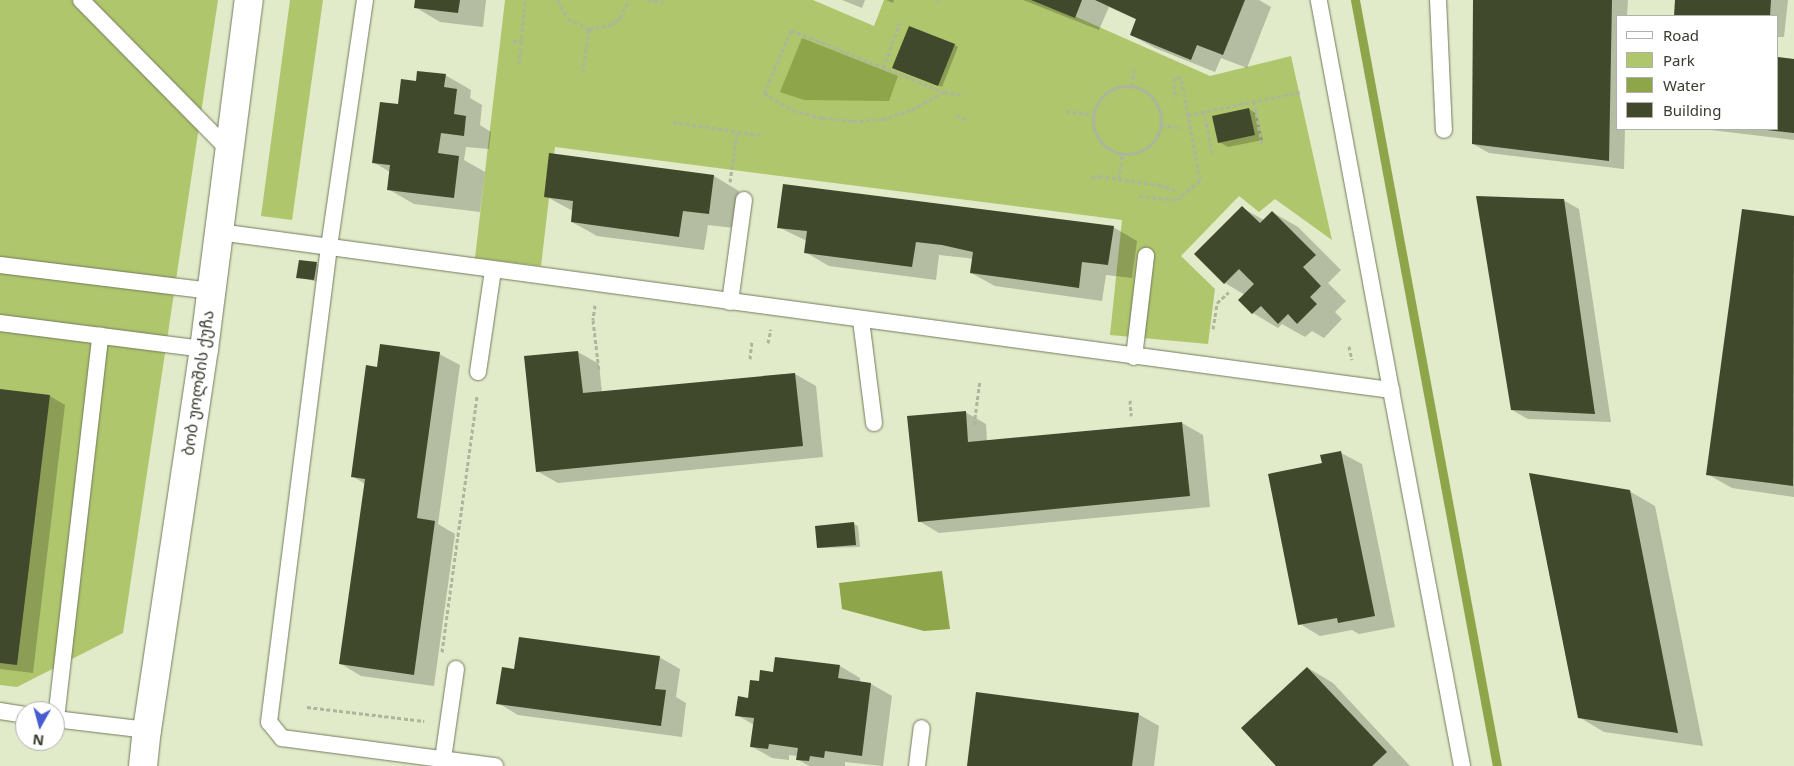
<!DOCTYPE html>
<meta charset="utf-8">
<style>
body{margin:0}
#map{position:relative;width:1794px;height:766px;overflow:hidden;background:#e1ebca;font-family:"Noto Sans","Noto Sans Georgian",sans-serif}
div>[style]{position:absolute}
.green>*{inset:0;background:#afc66c}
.water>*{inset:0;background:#8fa54a}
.shadow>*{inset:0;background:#0003}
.stream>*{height:9px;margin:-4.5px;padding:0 4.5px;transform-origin:4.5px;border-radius:4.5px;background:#8fa54a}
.building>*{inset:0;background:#41492d}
.path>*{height:3px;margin-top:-1.5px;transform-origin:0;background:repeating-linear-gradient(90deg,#adb59a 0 4px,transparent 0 6.5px)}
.path>.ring{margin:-1.5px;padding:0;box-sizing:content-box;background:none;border:3px solid #adb59a;border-radius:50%}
.roads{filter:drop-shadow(0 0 1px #727b5d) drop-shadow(0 0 1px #727b5d)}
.service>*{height:16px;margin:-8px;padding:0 8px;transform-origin:8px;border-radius:8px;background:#fff}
.minor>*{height:28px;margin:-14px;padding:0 14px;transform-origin:14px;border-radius:14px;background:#fff}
.tertiary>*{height:28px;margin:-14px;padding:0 14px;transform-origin:14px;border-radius:14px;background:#fff}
span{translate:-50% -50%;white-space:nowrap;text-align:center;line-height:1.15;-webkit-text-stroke:5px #fff;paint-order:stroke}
.street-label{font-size:16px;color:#373b2e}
.legend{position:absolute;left:1616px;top:15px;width:162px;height:115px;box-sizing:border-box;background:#fff;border:1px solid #afb1ab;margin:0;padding:6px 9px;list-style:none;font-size:15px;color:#373b2e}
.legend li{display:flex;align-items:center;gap:10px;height:25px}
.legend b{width:25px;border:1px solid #afb1ab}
.north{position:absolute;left:15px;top:701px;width:50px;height:50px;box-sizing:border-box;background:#fff;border:1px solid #afb1ab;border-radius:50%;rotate:187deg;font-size:14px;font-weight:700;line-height:20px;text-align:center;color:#373b2e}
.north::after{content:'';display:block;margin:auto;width:18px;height:22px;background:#475cd0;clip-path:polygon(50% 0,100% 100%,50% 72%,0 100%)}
</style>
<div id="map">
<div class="green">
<i style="clip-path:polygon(0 0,218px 0,123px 633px,17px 687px,0 685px)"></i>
<i style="clip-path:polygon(290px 0,323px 0,292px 220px,261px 216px)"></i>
<i style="clip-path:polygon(505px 0,813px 0,874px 26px,884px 0,1038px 0,1210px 76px,1291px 56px,1332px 240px,1275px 199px,1259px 212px,1239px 196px,1181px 256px,1215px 289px,1208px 344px,1110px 335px,1122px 220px,555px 147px,541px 266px,475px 258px)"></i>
</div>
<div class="water">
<i style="clip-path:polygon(802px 38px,898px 76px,889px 101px,804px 100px,780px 92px)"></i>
<i style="clip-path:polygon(942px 571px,950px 629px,924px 631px,842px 609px,839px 583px)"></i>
</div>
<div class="shadow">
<i style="clip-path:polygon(416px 0,486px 0,483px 27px,440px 22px,415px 7px)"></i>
<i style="clip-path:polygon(842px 0,865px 0,862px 8px)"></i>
<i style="clip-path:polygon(886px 0,894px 0,893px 3px)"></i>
<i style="clip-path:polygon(1023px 0,1259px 0,1271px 7px,1247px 68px,1221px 58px,1215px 72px,1155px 48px,1131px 35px,1137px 20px,1109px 7px,1099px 30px)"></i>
<i style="clip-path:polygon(1474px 0,1628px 0,1627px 16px,1618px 16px,1618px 129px,1625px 129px,1624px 169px,1489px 153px,1473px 144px)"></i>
<i style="clip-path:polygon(1677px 0,1788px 0,1784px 37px,1778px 37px,1778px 16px,1675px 16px)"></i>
<i style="clip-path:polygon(955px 45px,958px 47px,942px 87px,898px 70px)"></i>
<i style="clip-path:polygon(1778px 58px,1794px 60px,1794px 140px,1702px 129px,1778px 129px)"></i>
<i style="clip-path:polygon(445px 75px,471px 90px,470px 98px,482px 105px,480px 125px,491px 132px,489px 149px,466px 147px,464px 160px,485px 172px,480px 212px,414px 204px,388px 189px,390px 172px,373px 162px,399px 105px,417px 82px)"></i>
<i style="clip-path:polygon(1249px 109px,1257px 114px,1263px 140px,1228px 147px,1219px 142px)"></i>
<i style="clip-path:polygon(714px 176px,739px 191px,734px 228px,708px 225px,704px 250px,597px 236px,572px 222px,573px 211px,545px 196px)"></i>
<i style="clip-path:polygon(1563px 200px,1579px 209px,1611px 422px,1528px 419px,1512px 410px)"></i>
<i style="clip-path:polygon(1242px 208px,1264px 220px,1272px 212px,1298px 227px,1341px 270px,1328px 283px,1346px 301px,1335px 312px,1342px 319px,1324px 338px,1312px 331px,1305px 337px,1282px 324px,1278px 328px,1253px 313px,1245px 295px,1225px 283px,1196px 254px)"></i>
<i style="clip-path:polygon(1743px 210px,1794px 217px,1794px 497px,1732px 488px,1707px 474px)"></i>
<i style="clip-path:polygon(778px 227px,1113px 227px,1137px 241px,1132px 278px,1106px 275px,1102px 301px,995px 286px,971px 273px,973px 259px,967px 258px,939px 255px,936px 280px,829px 266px,805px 252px,807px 241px)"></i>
<i style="clip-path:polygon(316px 263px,320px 266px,318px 282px,298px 277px)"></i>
<i style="clip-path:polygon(578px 352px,599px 364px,602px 393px,795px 374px,816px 386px,823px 457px,558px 483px,537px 471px)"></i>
<i style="clip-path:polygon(439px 354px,460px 365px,438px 524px,455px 534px,434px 686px,361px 676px,341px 664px,365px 484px,352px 476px,378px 368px)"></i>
<i style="clip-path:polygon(0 390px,50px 396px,65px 405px,33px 673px,0 669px)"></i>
<i style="clip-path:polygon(965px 412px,986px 424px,987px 442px,1182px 423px,1203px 435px,1210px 507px,939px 533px,919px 521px)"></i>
<i style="clip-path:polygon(1341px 453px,1362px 464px,1395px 627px,1359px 634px,1352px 630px,1320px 636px,1300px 624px,1323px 464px)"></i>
<i style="clip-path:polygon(1629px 491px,1655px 506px,1703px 746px,1604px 732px,1579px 717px)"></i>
<i style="clip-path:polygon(854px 524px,858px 526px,860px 547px,818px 548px)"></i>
<i style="clip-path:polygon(659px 657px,680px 669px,676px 697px,686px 703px,682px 737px,518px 715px,498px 703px,515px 670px)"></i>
<i style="clip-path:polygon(840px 666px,860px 678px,860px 682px,871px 684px,892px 696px,883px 766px,845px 762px,845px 766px,809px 766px,797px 759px,798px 756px,789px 755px,789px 760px,772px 758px,751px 746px,754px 725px,737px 715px,760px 682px,774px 673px)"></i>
<i style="clip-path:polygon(1308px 668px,1333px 683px,1410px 766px,1278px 766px)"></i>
<i style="clip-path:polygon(1138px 714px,1159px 726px,1154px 766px,969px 766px)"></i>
</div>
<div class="stream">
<i style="left:1355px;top:0;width:779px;rotate:79.5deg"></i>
</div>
<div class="building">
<i style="clip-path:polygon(415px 0,460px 0,458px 13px,414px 8px)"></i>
<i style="clip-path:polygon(1031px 0,1082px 0,1075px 18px)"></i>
<i style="clip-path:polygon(1095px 0,1245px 0,1223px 55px,1197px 45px,1191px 60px,1130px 35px,1136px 19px)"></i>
<i style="clip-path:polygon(1473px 0,1612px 0,1609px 161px,1472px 144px)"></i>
<i style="clip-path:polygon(1675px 0,1771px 0,1770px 16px,1674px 16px)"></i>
<i style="clip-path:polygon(909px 26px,955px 44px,938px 86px,892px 68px)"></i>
<i style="clip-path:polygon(1778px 57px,1794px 59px,1794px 133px,1767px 130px,1778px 129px)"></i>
<i style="clip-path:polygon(417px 71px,446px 74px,444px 87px,457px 89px,454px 114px,466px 116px,464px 136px,441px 133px,438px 153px,459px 156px,454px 198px,387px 190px,390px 165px,372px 163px,380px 102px,398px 104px,401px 79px,416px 81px)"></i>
<i style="clip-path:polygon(1249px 108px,1255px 135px,1218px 143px,1212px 116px)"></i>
<i style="clip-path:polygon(549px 153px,714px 175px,709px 214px,683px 211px,679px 237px,571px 222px,573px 201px,544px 197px)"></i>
<i style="clip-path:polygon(783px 184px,1114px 226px,1108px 265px,1082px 262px,1079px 288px,970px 273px,973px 252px,942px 245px,916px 242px,912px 267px,804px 253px,807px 231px,777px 228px)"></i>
<i style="clip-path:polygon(1476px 196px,1564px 199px,1595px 414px,1511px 410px)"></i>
<i style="clip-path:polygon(1242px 206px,1260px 223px,1272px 211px,1316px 255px,1303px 267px,1321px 286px,1310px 297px,1317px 304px,1297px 324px,1288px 314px,1278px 324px,1261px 306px,1252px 314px,1238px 300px,1254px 284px,1239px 269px,1224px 284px,1194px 254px)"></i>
<i style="clip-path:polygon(1742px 209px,1794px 216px,1793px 486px,1706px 475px)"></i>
<i style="clip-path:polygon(299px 260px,317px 262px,314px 280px,296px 278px)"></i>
<i style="clip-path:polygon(380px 344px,440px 352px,417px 518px,435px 521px,414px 675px,339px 664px,365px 479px,351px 477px,366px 365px,377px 367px)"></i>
<i style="clip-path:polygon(578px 351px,583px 393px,795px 373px,803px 446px,536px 472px,524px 356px)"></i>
<i style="clip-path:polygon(0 389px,50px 395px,17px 665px,0 663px)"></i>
<i style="clip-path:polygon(966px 411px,968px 442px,1182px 422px,1190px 496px,918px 522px,907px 416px)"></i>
<i style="clip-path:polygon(1341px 451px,1375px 616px,1338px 623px,1337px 618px,1298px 625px,1268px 474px,1322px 463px,1320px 455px)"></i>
<i style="clip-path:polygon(1529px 473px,1630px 490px,1678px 733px,1578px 718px)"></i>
<i style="clip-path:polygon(854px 522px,856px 545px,817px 548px,815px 526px)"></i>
<i style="clip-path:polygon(519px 637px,660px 656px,655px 689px,666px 690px,661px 726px,496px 704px,502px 667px,514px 669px)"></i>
<i style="clip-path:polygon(775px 657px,840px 665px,838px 678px,871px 683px,862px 756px,825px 751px,824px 758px,810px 756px,809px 761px,796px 760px,798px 748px,769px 744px,768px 749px,750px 747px,754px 718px,735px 716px,738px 696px,748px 698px,750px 680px,759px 681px,760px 670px,773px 672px)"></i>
<i style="clip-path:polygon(1307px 667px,1387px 752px,1372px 766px,1276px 766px,1241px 728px)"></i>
<i style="clip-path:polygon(976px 692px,1139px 713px,1132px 766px,967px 766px)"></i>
</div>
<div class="path">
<i style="left:558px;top:0;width:21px;rotate:62deg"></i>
<i style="left:568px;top:19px;width:23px;rotate:25deg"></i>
<i style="left:589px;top:29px;width:22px;rotate:-10deg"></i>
<i style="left:611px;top:25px;width:11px;rotate:-38deg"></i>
<i style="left:620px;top:18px;width:20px;rotate:-63deg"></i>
<i style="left:648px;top:0;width:15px;rotate:8deg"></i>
<i style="left:938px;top:2px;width:2px;rotate:-63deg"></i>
<i style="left:513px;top:41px;width:7px"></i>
<i style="left:519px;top:64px;width:64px;rotate:-84.6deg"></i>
<i style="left:883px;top:68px;width:48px;rotate:-69.3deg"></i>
<i style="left:583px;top:72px;width:43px;rotate:-82.1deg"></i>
<i style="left:1132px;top:86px;width:20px;rotate:-84deg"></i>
<i class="ring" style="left:1093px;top:86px;width:65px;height:65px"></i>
<i style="left:944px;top:92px;width:38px;rotate:151deg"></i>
<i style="left:911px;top:110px;width:29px;rotate:162deg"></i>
<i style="left:883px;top:119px;width:31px;rotate:176deg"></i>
<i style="left:852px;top:121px;width:30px;rotate:-174deg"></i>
<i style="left:822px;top:118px;width:27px;rotate:-165deg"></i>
<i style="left:796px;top:111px;width:36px;rotate:-152deg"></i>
<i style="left:764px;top:94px;width:69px;rotate:-67.1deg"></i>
<i style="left:791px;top:30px;width:165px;rotate:22.1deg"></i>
<i style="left:944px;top:92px;width:19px;rotate:9deg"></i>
<i style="left:1254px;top:101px;width:44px;rotate:79.5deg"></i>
<i style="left:1066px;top:111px;width:27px;rotate:8deg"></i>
<i style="left:1204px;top:111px;width:43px;rotate:79.2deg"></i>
<i style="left:956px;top:115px;width:11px;rotate:27deg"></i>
<i style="left:1188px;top:115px;width:114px;rotate:-11.6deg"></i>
<i style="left:673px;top:122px;width:88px;rotate:8.5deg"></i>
<i style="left:1161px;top:125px;width:20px;rotate:9deg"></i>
<i style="left:1091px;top:178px;width:8px;rotate:-14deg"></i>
<i style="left:1099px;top:176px;width:61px;rotate:8.5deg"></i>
<i style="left:1159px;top:185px;width:17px;rotate:17deg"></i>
<i style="left:1119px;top:179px;width:26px;rotate:-83deg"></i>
<i style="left:730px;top:182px;width:49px;rotate:-81.9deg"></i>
<i style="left:1139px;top:196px;width:38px;rotate:6deg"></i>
<i style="left:1177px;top:200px;width:30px;rotate:-41deg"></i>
<i style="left:1200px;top:180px;width:105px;rotate:-100.5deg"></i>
<i style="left:1181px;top:77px;width:7px;rotate:172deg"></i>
<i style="left:1174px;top:78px;width:21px;rotate:87deg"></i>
<i style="left:595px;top:305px;width:15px;rotate:98deg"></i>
<i style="left:593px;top:320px;width:51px;rotate:83.3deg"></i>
<i style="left:1213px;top:329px;width:26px;rotate:-81deg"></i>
<i style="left:1217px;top:303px;width:16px;rotate:-43deg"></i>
<i style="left:768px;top:343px;width:14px;rotate:-78deg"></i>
<i style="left:1349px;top:346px;width:14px;rotate:78deg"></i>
<i style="left:750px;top:359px;width:18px;rotate:-84deg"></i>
<i style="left:1130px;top:400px;width:16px;rotate:86deg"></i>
<i style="left:974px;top:425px;width:45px;rotate:-82.4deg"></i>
<i style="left:442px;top:652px;width:259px;rotate:-82.2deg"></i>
<i style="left:307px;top:707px;width:118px;rotate:6.8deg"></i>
</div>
<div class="roads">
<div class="service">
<i style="left:81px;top:0;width:211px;rotate:45.4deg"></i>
<i style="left:365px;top:0;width:250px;rotate:98.3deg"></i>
<i style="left:329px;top:247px;width:479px;rotate:97.2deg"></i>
<i style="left:269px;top:722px;width:21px;rotate:51deg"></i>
<i style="left:282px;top:738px;width:215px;rotate:7.5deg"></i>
<i style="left:1438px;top:0;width:130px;rotate:87.4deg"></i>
<i style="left:219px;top:232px;width:1183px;rotate:7.68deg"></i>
<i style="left:1391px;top:390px;width:397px;rotate:-100.5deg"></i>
<i style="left:0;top:265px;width:213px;rotate:7deg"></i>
<i style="left:730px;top:302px;width:103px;rotate:-82.2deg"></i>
<i style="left:861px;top:320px;width:104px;rotate:82.8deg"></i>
<i style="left:0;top:323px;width:206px;rotate:7.3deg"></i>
<i style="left:1134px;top:357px;width:102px;rotate:-83.2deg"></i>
<i style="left:478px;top:372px;width:103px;rotate:-81.6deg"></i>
<i style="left:1391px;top:390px;width:383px;rotate:79.3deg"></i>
<i style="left:0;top:711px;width:25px;rotate:9deg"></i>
<i style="left:55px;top:719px;width:93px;rotate:6.8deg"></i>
<i style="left:56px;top:719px;width:386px;rotate:-83.4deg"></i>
<i style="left:443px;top:759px;width:91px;rotate:-81.8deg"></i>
<i style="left:917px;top:766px;width:38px;rotate:-83deg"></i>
</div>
<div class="minor">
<i style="left:143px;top:766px;width:36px;rotate:-84deg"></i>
</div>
<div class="tertiary">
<i style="left:147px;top:730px;width:385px;rotate:-81.5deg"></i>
<i style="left:204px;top:349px;width:352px;rotate:-82.7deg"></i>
</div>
</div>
<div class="street-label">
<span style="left:198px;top:383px;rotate:-82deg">ბობ უოლშის ქუჩა</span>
</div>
<ul class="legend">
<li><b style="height:6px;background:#fff"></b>Road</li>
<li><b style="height:14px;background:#afc66c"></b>Park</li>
<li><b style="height:14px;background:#8fa54a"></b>Water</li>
<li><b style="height:14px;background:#41492d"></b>Building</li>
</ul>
<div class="north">N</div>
</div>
